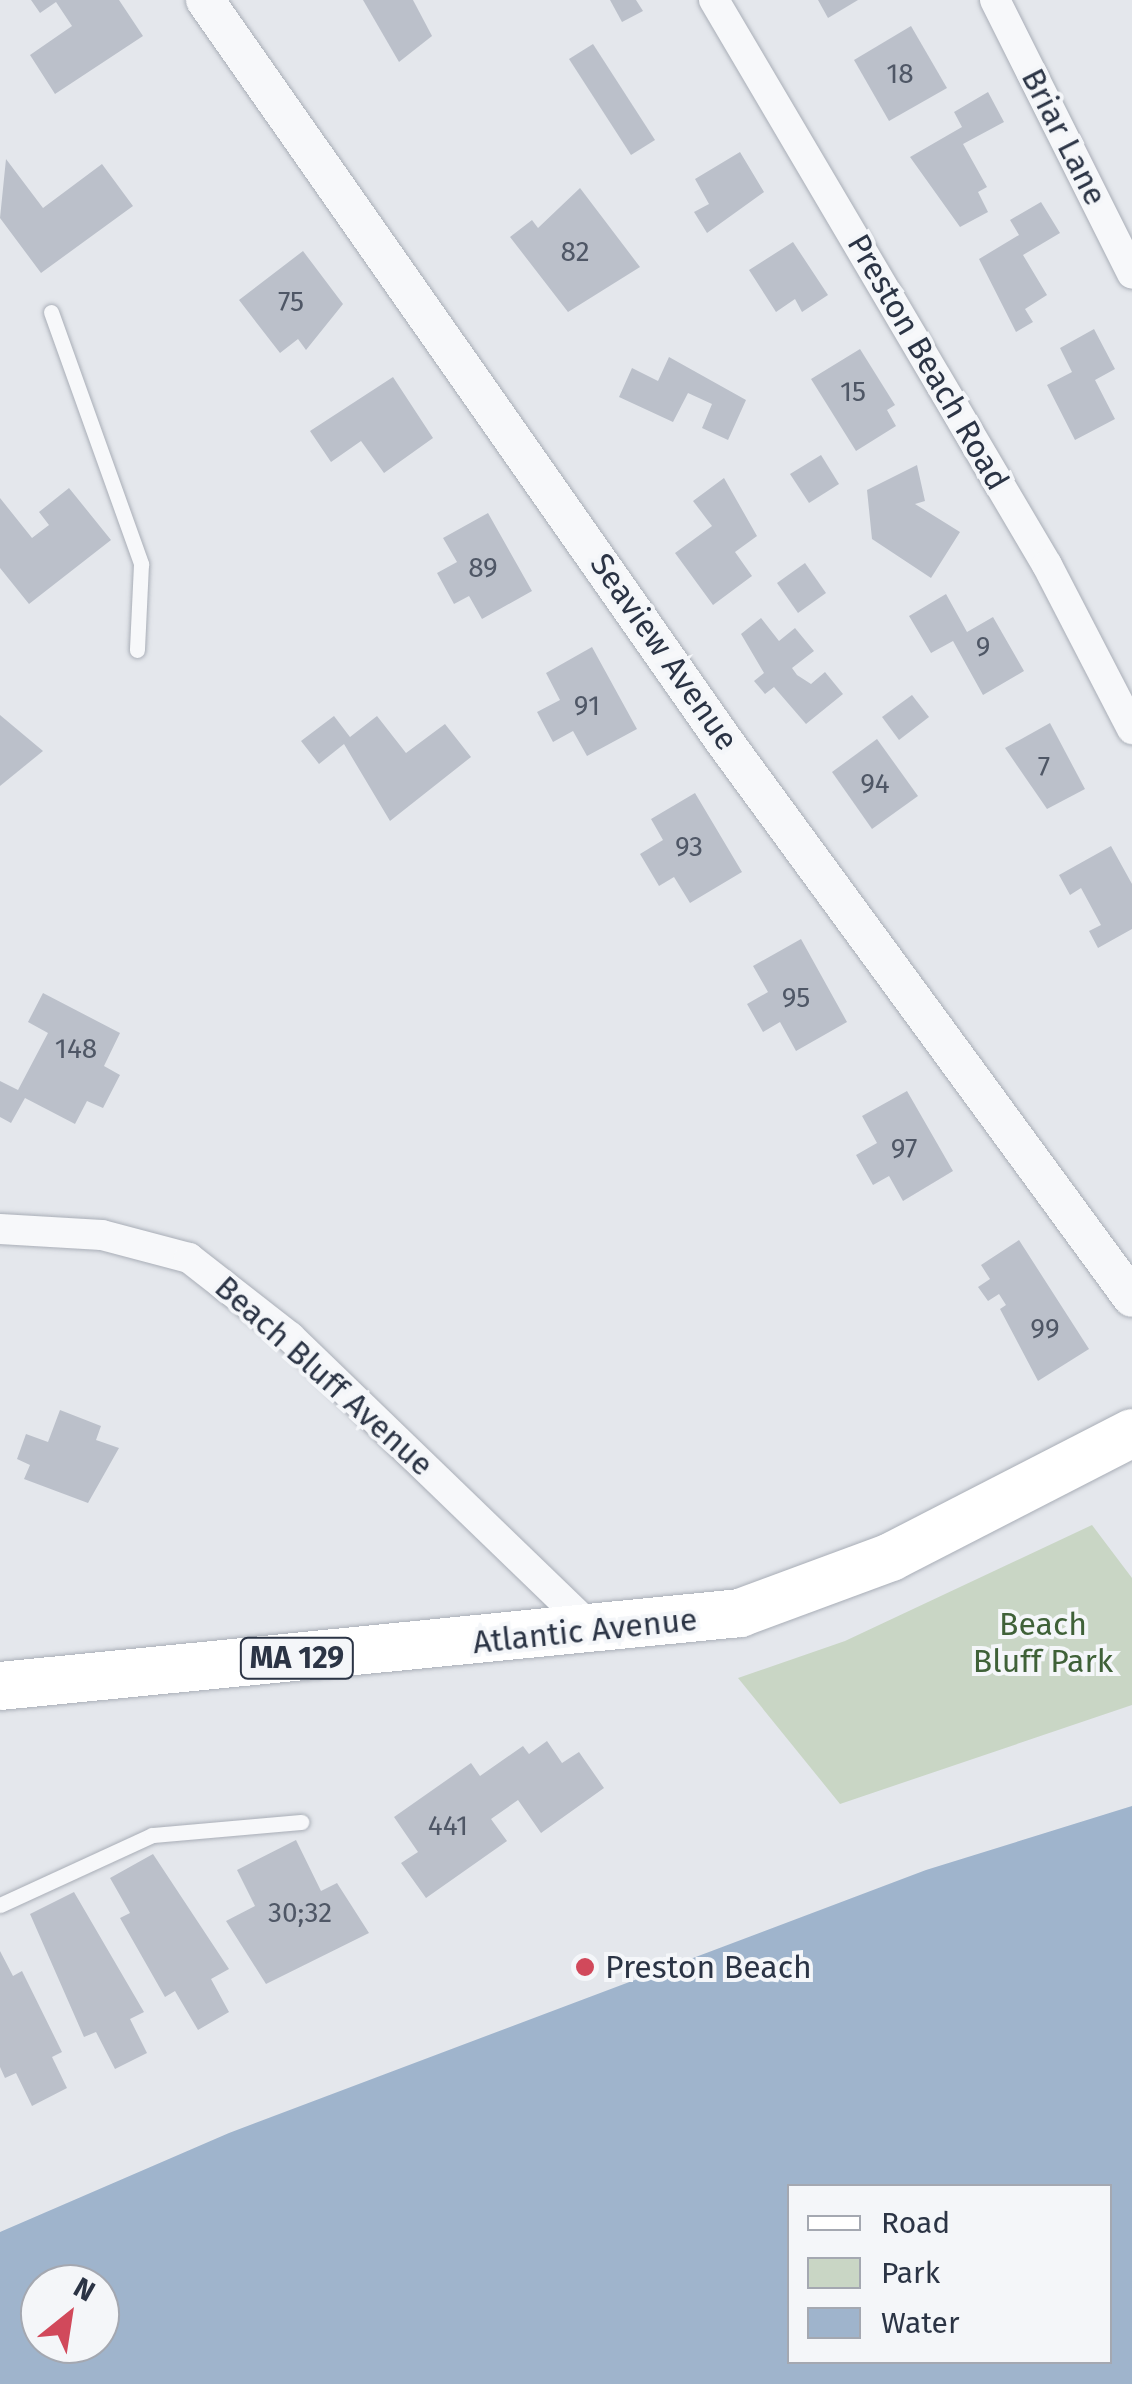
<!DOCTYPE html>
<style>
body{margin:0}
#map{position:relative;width:1132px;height:2384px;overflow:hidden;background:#e4e7ec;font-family:"Fira Sans",sans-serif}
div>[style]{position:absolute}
.green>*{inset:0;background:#c9d6c5}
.water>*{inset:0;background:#9fb4cc}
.building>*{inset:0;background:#bbc0ca}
.roads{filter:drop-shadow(0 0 2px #a9aeb7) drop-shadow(0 0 2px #a9aeb7)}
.service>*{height:15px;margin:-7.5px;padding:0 7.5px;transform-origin:7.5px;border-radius:7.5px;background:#f7f8fa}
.minor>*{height:30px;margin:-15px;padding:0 15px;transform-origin:15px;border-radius:15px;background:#f7f8fa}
.tertiary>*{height:38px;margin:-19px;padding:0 19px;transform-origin:19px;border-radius:19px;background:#f7f8fa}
.primary>*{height:48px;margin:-24px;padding:0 24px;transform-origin:24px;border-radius:24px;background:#fff}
.dots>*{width:28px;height:28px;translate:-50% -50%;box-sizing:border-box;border:5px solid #f4f6f9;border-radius:50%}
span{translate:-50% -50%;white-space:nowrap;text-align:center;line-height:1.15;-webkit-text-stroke:8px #f4f6f9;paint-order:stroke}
.number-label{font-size:28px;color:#4f5766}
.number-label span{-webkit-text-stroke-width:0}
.shield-label span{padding:2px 8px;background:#f4f6f9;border:2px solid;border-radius:8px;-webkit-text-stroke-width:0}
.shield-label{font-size:30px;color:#2b3445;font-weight:700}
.street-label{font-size:32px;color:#2b3445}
.park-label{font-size:32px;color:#3f6138}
.poi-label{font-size:32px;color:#2b3445}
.left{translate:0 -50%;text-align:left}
.legend{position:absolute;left:787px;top:2184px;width:325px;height:180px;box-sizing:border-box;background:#f4f6f9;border:2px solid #a4a8b1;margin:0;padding:12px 18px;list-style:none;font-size:30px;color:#2b3445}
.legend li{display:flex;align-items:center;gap:20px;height:50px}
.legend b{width:50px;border:2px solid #a4a8b1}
.north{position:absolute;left:20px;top:2264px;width:100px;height:100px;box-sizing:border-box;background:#f4f6f9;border:2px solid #a4a8b1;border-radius:50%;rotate:30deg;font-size:28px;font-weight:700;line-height:40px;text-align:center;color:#2b3445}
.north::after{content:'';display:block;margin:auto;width:35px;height:45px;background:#d1495b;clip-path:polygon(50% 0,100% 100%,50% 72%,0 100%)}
</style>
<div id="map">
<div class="green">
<i style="clip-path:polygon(1092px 1525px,1132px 1578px,1132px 1705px,840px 1804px,738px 1678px,845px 1641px)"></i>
</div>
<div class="water">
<i style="clip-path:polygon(evenodd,1132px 1806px,1132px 2384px,0 2384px,0 2232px,229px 2133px,926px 1870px,1132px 1806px,790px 2186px,1110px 2186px,1110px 2362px,790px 2362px,790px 2186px,1132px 1806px,40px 2284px,100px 2284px,100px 2344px,40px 2344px,40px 2284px)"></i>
</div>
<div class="building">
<i style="clip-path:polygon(31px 0,119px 0,143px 36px,55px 94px,30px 55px,72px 26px,56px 2px,40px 13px)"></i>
<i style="clip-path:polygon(363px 0,413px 0,432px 36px,399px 62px)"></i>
<i style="clip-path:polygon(610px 0,636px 0,643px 11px,622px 22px)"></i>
<i style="clip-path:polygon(818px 0,858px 0,828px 18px)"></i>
<i style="clip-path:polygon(911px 26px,947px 88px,889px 121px,854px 60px)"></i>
<i style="clip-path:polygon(593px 44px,655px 140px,631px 155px,569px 59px)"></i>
<i style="clip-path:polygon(988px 92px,1004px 122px,963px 144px,987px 187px,978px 192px,988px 212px,960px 227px,910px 157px,962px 127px,954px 112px)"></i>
<i style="clip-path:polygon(740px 152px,764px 192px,707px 233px,694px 212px,709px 204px,695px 179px)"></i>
<i style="clip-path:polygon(6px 159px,43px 208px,102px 164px,133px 206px,41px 273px,0 218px)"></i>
<i style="clip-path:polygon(580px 188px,640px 267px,568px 312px,510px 237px,532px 220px,538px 228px)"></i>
<i style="clip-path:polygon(1041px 202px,1060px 233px,1023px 255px,1047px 295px,1025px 309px,1033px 322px,1016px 332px,979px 259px,1019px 235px,1010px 220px)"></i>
<i style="clip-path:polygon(793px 242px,828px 295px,802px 312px,795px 299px,776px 312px,749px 270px)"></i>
<i style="clip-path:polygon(303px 251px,343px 304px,306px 350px,298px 339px,280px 353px,239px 300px)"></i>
<i style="clip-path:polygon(1094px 329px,1115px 369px,1095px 380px,1115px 419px,1075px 440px,1047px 385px,1072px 372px,1060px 348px)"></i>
<i style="clip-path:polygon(860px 349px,895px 405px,887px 410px,896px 426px,856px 451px,811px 379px)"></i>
<i style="clip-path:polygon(669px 357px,746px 400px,728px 440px,702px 428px,712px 404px,688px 393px,673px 422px,619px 397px,632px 368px,658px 381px)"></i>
<i style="clip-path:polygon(393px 377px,433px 438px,384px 473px,361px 441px,331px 462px,310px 431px)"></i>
<i style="clip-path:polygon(821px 455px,839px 484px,809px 503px,790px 474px)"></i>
<i style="clip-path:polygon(917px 465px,925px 501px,915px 504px,960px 532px,931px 578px,872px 539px,867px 490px)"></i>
<i style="clip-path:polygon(724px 478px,757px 536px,735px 552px,752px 576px,713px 605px,675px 553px,712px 526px,693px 501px)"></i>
<i style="clip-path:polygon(69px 488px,111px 540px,29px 604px,0 568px,0 498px,32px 538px,49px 525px,39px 512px)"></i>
<i style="clip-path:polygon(488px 513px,532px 591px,482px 619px,469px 596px,454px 604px,437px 573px,457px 562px,443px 538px)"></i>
<i style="clip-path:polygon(805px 563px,826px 593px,798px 613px,777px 583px)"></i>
<i style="clip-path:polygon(946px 594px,967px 632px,993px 617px,1024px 671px,983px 695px,953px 641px,931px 653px,909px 616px)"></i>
<i style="clip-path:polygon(761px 618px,779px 641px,795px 628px,814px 651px,792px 668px,797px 675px,811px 684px,825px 672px,843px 694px,806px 724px,774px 687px,765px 694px,754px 681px,764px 673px,741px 634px)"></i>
<i style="clip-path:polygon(592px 647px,637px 729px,587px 756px,573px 731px,553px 742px,537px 712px,560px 700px,546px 673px)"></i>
<i style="clip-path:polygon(912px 695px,929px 717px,899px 740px,882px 717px)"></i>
<i style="clip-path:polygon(0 715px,43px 751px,0 786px)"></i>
<i style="clip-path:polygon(334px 716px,350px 737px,377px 716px,406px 753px,445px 724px,471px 757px,390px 821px,344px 744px,319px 764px,301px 741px)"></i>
<i style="clip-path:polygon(1050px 723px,1085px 789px,1047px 809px,1005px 748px)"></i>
<i style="clip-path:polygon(877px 739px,918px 796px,872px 829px,832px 772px)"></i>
<i style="clip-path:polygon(695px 793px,742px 872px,690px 903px,674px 877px,659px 886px,640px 854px,663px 840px,651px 819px)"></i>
<i style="clip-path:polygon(1111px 846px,1132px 884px,1132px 929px,1098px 948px,1089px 931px,1101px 925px,1081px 888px,1070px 895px,1059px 875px)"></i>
<i style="clip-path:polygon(801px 939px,847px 1022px,796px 1051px,780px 1022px,763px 1032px,747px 1004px,768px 992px,753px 966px)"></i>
<i style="clip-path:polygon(43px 993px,120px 1033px,104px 1066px,120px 1075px,103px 1108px,87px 1101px,75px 1124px,25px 1098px,11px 1123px,0 1117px,0 1081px,18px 1090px,48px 1033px,28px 1022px)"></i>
<i style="clip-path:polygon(907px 1091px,953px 1171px,903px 1201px,889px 1176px,873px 1185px,856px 1155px,877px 1143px,862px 1116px)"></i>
<i style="clip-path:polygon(1019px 1240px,1089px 1349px,1038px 1381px,1000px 1309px,1006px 1305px,999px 1294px,988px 1301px,978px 1287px,990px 1279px,981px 1265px)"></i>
<i style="clip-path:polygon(60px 1410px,101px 1426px,96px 1440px,119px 1448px,88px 1503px,24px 1479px,30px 1465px,17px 1459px,26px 1434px,48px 1442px)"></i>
<i style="clip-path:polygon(547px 1741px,562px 1763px,579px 1752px,604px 1788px,541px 1833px,518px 1800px,491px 1819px,507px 1841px,426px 1898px,401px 1863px,418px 1852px,394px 1817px,471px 1763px,480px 1776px,523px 1746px,529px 1754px)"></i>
<i style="clip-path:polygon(296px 1840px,321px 1891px,337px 1883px,369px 1933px,266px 1984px,226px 1921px,255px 1906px,237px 1870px)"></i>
<i style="clip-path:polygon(153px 1854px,229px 1969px,211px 1979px,229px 2012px,198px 2030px,175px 1991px,165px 1997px,120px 1918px,130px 1913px,110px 1878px)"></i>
<i style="clip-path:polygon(74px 1892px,144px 2012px,130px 2019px,147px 2053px,115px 2069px,96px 2032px,84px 2037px,30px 1914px)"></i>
<i style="clip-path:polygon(0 1951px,13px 1976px,22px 1971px,62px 2052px,52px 2057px,67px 2088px,32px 2106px,16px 2073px,5px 2078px,0 2067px)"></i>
</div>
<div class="roads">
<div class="service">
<i style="left:51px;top:312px;width:268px;rotate:70.3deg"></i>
<i style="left:141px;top:564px;width:86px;rotate:92.7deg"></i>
<i style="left:0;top:1905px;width:167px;rotate:-24.7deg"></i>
<i style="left:152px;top:1835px;width:150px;rotate:-5deg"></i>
</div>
<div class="minor">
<i style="left:714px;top:0;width:656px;rotate:59.49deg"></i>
<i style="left:1047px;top:565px;width:185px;rotate:62.6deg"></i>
<i style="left:995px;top:0;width:306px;rotate:63.4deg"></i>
<i style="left:0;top:1229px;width:102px;rotate:3.4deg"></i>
<i style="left:102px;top:1235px;width:90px;rotate:14.8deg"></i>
<i style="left:189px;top:1258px;width:128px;rotate:38deg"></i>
<i style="left:290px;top:1337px;width:423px;rotate:44deg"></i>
</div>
<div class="tertiary">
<i style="left:205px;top:0;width:905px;rotate:54.99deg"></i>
<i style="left:724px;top:741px;width:690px;rotate:53.78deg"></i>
</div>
<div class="primary">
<i style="left:0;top:1686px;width:744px;rotate:-5.63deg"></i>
<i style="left:740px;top:1613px;width:161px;rotate:-20.3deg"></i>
<i style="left:891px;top:1557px;width:271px;rotate:-27.2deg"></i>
</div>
</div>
<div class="dots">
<i style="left:585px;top:1967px;background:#d1495b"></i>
</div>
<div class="number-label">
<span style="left:900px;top:74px">18</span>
<span style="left:575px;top:252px">82</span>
<span style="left:291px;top:302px">75</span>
<span style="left:853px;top:392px">15</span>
<span style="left:483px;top:568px">89</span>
<span style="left:983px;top:647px">9</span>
<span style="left:587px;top:706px">91</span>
<span style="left:1044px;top:767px">7</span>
<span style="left:875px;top:784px">94</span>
<span style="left:689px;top:847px">93</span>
<span style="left:796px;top:998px">95</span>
<span style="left:76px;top:1049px">148</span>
<span style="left:904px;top:1149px">97</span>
<span style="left:1045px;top:1329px">99</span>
<span style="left:448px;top:1826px">441</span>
<span style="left:300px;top:1913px">30;32</span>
</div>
<div class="shield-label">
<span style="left:297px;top:1658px">MA 129</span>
</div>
<div class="street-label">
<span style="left:1064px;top:137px;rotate:63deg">Briar Lane</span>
<span style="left:928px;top:362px;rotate:60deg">Preston Beach Road</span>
<span style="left:664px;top:652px;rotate:55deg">Seaview Avenue</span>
<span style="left:324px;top:1376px;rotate:42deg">Beach Bluff Avenue</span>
<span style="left:585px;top:1631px;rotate:-6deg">Atlantic Avenue</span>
</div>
<div class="park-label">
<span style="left:1043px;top:1643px">Beach<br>Bluff Park</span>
</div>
<div class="poi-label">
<span class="left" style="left:605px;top:1967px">Preston Beach</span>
</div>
<ul class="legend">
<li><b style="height:12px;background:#fff"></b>Road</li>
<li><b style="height:28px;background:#c9d6c5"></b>Park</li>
<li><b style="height:28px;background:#9fb4cc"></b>Water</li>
</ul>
<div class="north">N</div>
</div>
